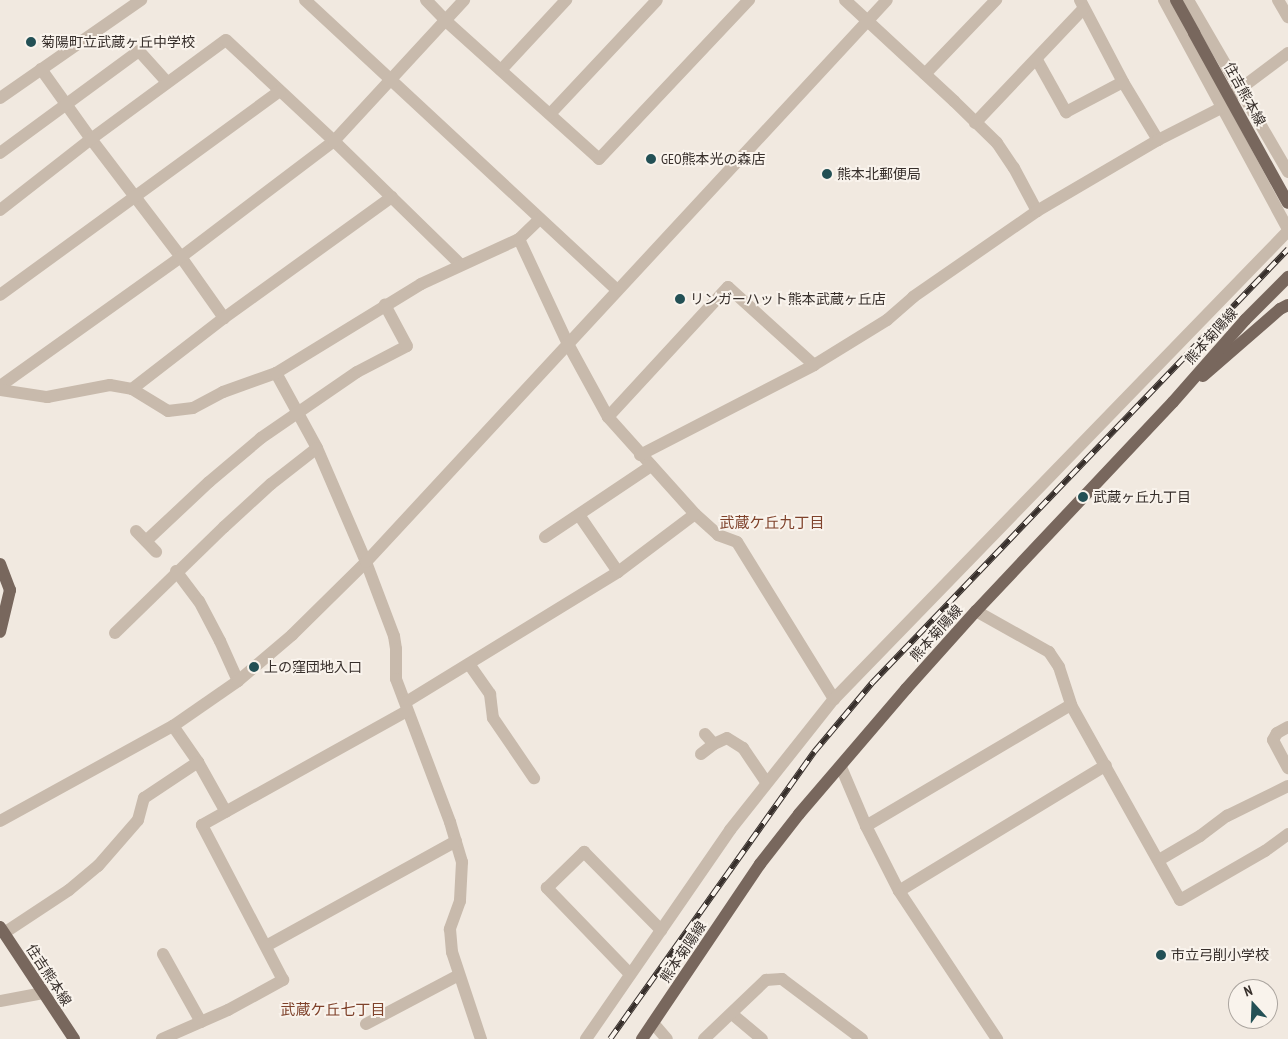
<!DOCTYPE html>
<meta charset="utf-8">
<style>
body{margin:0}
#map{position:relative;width:1288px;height:1039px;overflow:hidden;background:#f1e9e0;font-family:"PT Sans Narrow","Noto Sans JP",sans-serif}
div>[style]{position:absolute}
.minor>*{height:12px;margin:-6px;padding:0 6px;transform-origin:6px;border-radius:6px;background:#c8baac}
.major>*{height:12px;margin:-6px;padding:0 6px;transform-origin:6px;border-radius:6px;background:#78675d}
.rail>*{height:5.5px;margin-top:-2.75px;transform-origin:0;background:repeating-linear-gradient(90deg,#f9f3ec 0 11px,#372f2b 0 22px);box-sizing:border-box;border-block:1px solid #372f2b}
.major-bridge>*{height:12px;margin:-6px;padding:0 6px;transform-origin:6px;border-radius:6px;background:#78675d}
.dots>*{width:14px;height:14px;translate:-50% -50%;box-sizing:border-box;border:2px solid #f9f3ec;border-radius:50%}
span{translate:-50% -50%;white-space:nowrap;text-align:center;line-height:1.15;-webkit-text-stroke:4px #f9f3ec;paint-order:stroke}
.poi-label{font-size:14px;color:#372f2b}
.left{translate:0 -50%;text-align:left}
.street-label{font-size:14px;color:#372f2b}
.neighbourhood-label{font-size:15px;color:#7f422b}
.north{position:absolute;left:1228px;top:979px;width:50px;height:50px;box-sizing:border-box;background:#f9f3ec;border:1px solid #aba59f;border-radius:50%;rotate:340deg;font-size:14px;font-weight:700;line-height:20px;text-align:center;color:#372f2b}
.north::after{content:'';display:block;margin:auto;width:18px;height:22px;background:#235055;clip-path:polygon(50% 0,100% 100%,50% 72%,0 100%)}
</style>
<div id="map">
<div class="minor">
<i style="left:305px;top:0;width:426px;rotate:42.9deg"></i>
<i style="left:426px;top:0;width:29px;rotate:46deg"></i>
<i style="left:446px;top:21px;width:206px;rotate:42deg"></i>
<i style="left:599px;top:159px;width:219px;rotate:-46.7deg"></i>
<i style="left:845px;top:0;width:149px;rotate:42.8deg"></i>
<i style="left:954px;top:101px;width:60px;rotate:44.3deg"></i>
<i style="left:997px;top:143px;width:30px;rotate:56deg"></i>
<i style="left:1014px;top:168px;width:49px;rotate:61.9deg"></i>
<i style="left:1080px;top:0;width:93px;rotate:62.3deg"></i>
<i style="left:1123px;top:82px;width:68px;rotate:58.9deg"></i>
<i style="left:1164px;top:0;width:260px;rotate:61.6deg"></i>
<i style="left:1188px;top:0;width:199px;rotate:59.8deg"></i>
<i style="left:1278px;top:0;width:20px;rotate:60deg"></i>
<i style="left:1037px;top:60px;width:60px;rotate:60.9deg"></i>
<i style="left:1066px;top:112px;width:64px;rotate:-27.8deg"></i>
<i style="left:41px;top:69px;width:86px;rotate:54.5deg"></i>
<i style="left:91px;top:139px;width:148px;rotate:52.7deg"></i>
<i style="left:181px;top:257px;width:75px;rotate:54.8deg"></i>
<i style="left:501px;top:70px;width:96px;rotate:-47.1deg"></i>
<i style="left:925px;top:74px;width:103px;rotate:-46.2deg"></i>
<i style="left:0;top:98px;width:172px;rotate:-34.8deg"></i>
<i style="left:550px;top:114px;width:156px;rotate:-46.8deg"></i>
<i style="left:975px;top:123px;width:158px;rotate:-46.5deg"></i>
<i style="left:0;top:153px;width:172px;rotate:-36.3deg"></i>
<i style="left:139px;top:51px;width:42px;rotate:47.9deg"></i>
<i style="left:0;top:210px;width:115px;rotate:-38deg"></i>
<i style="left:91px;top:139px;width:167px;rotate:-36.3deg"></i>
<i style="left:226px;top:40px;width:148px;rotate:43.1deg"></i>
<i style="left:334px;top:141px;width:176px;rotate:44.3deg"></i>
<i style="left:519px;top:239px;width:116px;rotate:65deg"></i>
<i style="left:568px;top:344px;width:83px;rotate:61.3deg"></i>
<i style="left:608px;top:417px;width:130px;rotate:48.1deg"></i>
<i style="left:695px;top:514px;width:31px;rotate:42deg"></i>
<i style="left:718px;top:535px;width:20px;rotate:20deg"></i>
<i style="left:737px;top:542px;width:185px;rotate:58.3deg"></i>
<i style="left:0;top:295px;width:346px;rotate:-36.1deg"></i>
<i style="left:276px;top:373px;width:85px;rotate:61.3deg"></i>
<i style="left:317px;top:448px;width:124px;rotate:66.7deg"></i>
<i style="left:366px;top:562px;width:79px;rotate:69.3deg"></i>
<i style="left:394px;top:636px;width:13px;rotate:81deg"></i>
<i style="left:396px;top:649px;width:30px;rotate:90deg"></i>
<i style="left:396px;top:679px;width:153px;rotate:69.3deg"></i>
<i style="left:450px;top:822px;width:42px;rotate:73.3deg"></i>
<i style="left:462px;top:862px;width:39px;rotate:93deg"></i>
<i style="left:460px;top:901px;width:30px;rotate:110deg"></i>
<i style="left:450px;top:929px;width:23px;rotate:85deg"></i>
<i style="left:452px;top:952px;width:92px;rotate:71.6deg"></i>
<i style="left:0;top:386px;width:222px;rotate:-35.5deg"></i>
<i style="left:181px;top:257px;width:192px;rotate:-37.2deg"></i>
<i style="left:334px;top:141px;width:192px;rotate:-47.3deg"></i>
<i style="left:132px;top:389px;width:116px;rotate:-37.7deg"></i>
<i style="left:224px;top:318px;width:207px;rotate:-35.8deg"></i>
<i style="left:0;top:390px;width:48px;rotate:8.5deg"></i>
<i style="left:47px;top:397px;width:64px;rotate:-10.8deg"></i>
<i style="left:110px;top:385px;width:22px;rotate:10deg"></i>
<i style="left:132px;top:389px;width:42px;rotate:31.4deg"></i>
<i style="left:168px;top:411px;width:25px;rotate:-7deg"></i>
<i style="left:193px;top:408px;width:34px;rotate:-28deg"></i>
<i style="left:223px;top:392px;width:56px;rotate:-19.7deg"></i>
<i style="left:276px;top:373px;width:170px;rotate:-31.5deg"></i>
<i style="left:421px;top:284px;width:108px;rotate:-24.7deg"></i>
<i style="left:519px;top:239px;width:28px;rotate:-44deg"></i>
<i style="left:608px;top:417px;width:177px;rotate:-47.3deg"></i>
<i style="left:728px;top:287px;width:116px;rotate:42.2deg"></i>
<i style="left:640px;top:455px;width:196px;rotate:-27.3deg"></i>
<i style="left:814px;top:365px;width:86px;rotate:-31.7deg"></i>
<i style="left:887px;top:320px;width:35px;rotate:-41deg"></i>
<i style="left:913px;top:297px;width:151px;rotate:-34.7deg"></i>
<i style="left:1037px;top:211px;width:140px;rotate:-30.4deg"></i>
<i style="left:1158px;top:140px;width:71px;rotate:-26.9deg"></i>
<i style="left:1221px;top:108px;width:27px;rotate:-45deg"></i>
<i style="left:1240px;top:89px;width:60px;rotate:-36.9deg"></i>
<i style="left:579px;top:515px;width:69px;rotate:55.6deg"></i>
<i style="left:136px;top:531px;width:29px;rotate:46deg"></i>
<i style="left:545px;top:537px;width:128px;rotate:-33.8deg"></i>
<i style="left:146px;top:541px;width:86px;rotate:-43.1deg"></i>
<i style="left:209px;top:482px;width:68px;rotate:-40.2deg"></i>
<i style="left:261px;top:438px;width:116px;rotate:-34.5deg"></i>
<i style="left:357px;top:372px;width:56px;rotate:-27.5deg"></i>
<i style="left:407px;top:346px;width:47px;rotate:-118.2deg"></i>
<i style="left:176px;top:571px;width:38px;rotate:53deg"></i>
<i style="left:199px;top:601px;width:45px;rotate:62.3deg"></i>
<i style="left:220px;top:641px;width:44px;rotate:65.8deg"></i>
<i style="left:976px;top:611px;width:84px;rotate:29.3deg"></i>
<i style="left:1049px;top:652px;width:18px;rotate:56deg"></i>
<i style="left:1059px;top:667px;width:40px;rotate:72deg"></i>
<i style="left:1071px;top:705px;width:223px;rotate:60.8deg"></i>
<i style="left:1180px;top:900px;width:98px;rotate:-30deg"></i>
<i style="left:1265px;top:851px;width:29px;rotate:-36deg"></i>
<i style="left:115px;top:633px;width:152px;rotate:-44.2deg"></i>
<i style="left:224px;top:527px;width:64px;rotate:-42.5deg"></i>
<i style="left:271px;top:484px;width:58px;rotate:-38deg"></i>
<i style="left:469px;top:664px;width:37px;rotate:55deg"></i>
<i style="left:490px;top:694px;width:24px;rotate:83deg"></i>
<i style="left:493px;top:718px;width:73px;rotate:55.7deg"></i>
<i style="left:406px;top:702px;width:249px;rotate:-31.5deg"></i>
<i style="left:618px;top:572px;width:96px;rotate:-37deg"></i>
<i style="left:173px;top:726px;width:44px;rotate:55.2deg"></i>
<i style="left:198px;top:762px;width:57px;rotate:60.8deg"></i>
<i style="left:1288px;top:727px;width:13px;rotate:151deg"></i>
<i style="left:1277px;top:733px;width:8px;rotate:120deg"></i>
<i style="left:1273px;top:740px;width:32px;rotate:62deg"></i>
<i style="left:705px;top:734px;width:13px;rotate:48deg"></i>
<i style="left:701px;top:754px;width:16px;rotate:-38deg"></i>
<i style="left:714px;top:744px;width:14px;rotate:-25deg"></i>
<i style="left:727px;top:738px;width:19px;rotate:32deg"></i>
<i style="left:743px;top:748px;width:41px;rotate:55.9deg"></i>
<i style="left:841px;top:767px;width:64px;rotate:67deg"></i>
<i style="left:866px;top:826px;width:73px;rotate:63.1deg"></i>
<i style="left:899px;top:891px;width:178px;rotate:56.5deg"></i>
<i style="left:0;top:821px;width:197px;rotate:-28.8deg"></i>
<i style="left:173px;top:726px;width:79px;rotate:-34.7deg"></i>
<i style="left:238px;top:681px;width:71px;rotate:-40.4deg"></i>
<i style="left:292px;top:635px;width:104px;rotate:-44.6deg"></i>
<i style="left:366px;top:562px;width:766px;rotate:-47.17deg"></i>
<i style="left:866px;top:826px;width:238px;rotate:-30.6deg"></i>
<i style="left:1159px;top:860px;width:48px;rotate:-30.3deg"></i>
<i style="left:1200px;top:836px;width:34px;rotate:-37deg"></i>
<i style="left:1227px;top:816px;width:68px;rotate:-26.2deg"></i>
<i style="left:899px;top:891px;width:242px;rotate:-31.3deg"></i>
<i style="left:4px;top:933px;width:78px;rotate:-33.5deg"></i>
<i style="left:69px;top:890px;width:38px;rotate:-40deg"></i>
<i style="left:98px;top:866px;width:61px;rotate:-49deg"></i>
<i style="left:138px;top:820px;width:23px;rotate:-75deg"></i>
<i style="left:144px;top:798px;width:65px;rotate:-33.7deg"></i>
<i style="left:266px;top:946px;width:217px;rotate:-28.9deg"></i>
<i style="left:163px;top:954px;width:78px;rotate:60.8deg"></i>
<i style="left:630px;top:974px;width:120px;rotate:-134deg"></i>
<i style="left:547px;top:888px;width:52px;rotate:-44.2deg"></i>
<i style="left:584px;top:852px;width:110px;rotate:45.4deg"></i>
<i style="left:0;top:1001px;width:44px;rotate:-10.5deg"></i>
<i style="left:732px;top:1014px;width:39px;rotate:40deg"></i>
<i style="left:653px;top:1023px;width:21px;rotate:49deg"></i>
<i style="left:366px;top:1024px;width:105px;rotate:-27.8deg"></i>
<i style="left:162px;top:1039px;width:72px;rotate:-23.7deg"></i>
<i style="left:228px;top:1010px;width:63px;rotate:-28.6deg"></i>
<i style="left:283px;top:980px;width:175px;rotate:-117.6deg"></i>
<i style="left:202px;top:825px;width:235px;rotate:-29.1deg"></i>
<i style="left:586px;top:1039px;width:254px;rotate:-55.4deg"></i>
<i style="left:730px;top:830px;width:167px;rotate:-51.6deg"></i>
<i style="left:834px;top:699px;width:652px;rotate:-45.87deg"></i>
<i style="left:704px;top:1039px;width:86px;rotate:-43.6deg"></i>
<i style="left:766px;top:980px;width:16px;rotate:-4deg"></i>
<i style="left:782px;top:979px;width:100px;rotate:36.9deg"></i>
</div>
<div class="major">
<i style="left:1176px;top:0;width:38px;rotate:61deg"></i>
<i style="left:1203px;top:376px;width:102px;rotate:-41deg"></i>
<i style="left:1280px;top:309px;width:9px;rotate:-27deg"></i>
<i style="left:0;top:564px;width:28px;rotate:69deg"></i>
<i style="left:10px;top:590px;width:43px;rotate:103.4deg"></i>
<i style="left:0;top:927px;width:134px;rotate:56.5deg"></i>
<i style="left:642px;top:1039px;width:211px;rotate:-56deg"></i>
<i style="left:760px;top:864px;width:63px;rotate:-52deg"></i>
<i style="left:799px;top:814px;width:165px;rotate:-49.4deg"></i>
<i style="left:906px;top:689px;width:105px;rotate:-48.1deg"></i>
<i style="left:976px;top:611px;width:287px;rotate:-46.7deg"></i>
<i style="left:1173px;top:402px;width:109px;rotate:-48.7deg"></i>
<i style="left:1245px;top:320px;width:61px;rotate:-45deg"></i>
</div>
<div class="rail">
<i style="left:610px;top:1039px;width:352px;rotate:-54.6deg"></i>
<i style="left:814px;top:752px;width:90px;rotate:-50deg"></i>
<i style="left:872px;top:683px;width:601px;rotate:-46.21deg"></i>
</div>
<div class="major-bridge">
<i style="left:1194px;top:33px;width:194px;rotate:61.1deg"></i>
</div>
<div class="dots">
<i style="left:31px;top:42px;background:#235055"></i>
<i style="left:651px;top:159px;background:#235055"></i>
<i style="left:827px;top:174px;background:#235055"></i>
<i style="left:680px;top:299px;background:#235055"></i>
<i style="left:1083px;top:497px;background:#235055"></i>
<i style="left:254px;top:667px;background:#235055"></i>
<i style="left:1161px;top:955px;background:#235055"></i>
</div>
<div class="poi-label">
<span class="left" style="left:41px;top:42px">菊陽町立武蔵ヶ丘中学校</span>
<span class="left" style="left:661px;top:159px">GEO熊本光の森店</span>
<span class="left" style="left:837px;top:174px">熊本北郵便局</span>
<span class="left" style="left:690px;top:299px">リンガーハット熊本武蔵ヶ丘店</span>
<span class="left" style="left:1093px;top:497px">武蔵ヶ丘九丁目</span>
<span class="left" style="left:264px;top:667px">上の窪団地入口</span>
<span class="left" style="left:1171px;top:955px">市立弓削小学校</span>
</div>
<div class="street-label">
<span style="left:1245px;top:94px;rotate:61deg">住吉熊本線</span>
<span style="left:1211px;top:336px;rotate:-48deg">熊本菊陽線</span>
<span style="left:936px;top:633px;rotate:-48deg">熊本菊陽線</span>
<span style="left:683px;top:952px;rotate:-56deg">熊本菊陽線</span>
<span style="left:49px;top:975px;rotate:57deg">住吉熊本線</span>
</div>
<div class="neighbourhood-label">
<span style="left:772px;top:523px">武蔵ケ丘九丁目</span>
<span style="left:333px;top:1010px">武蔵ケ丘七丁目</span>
</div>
<div class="north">N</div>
</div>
